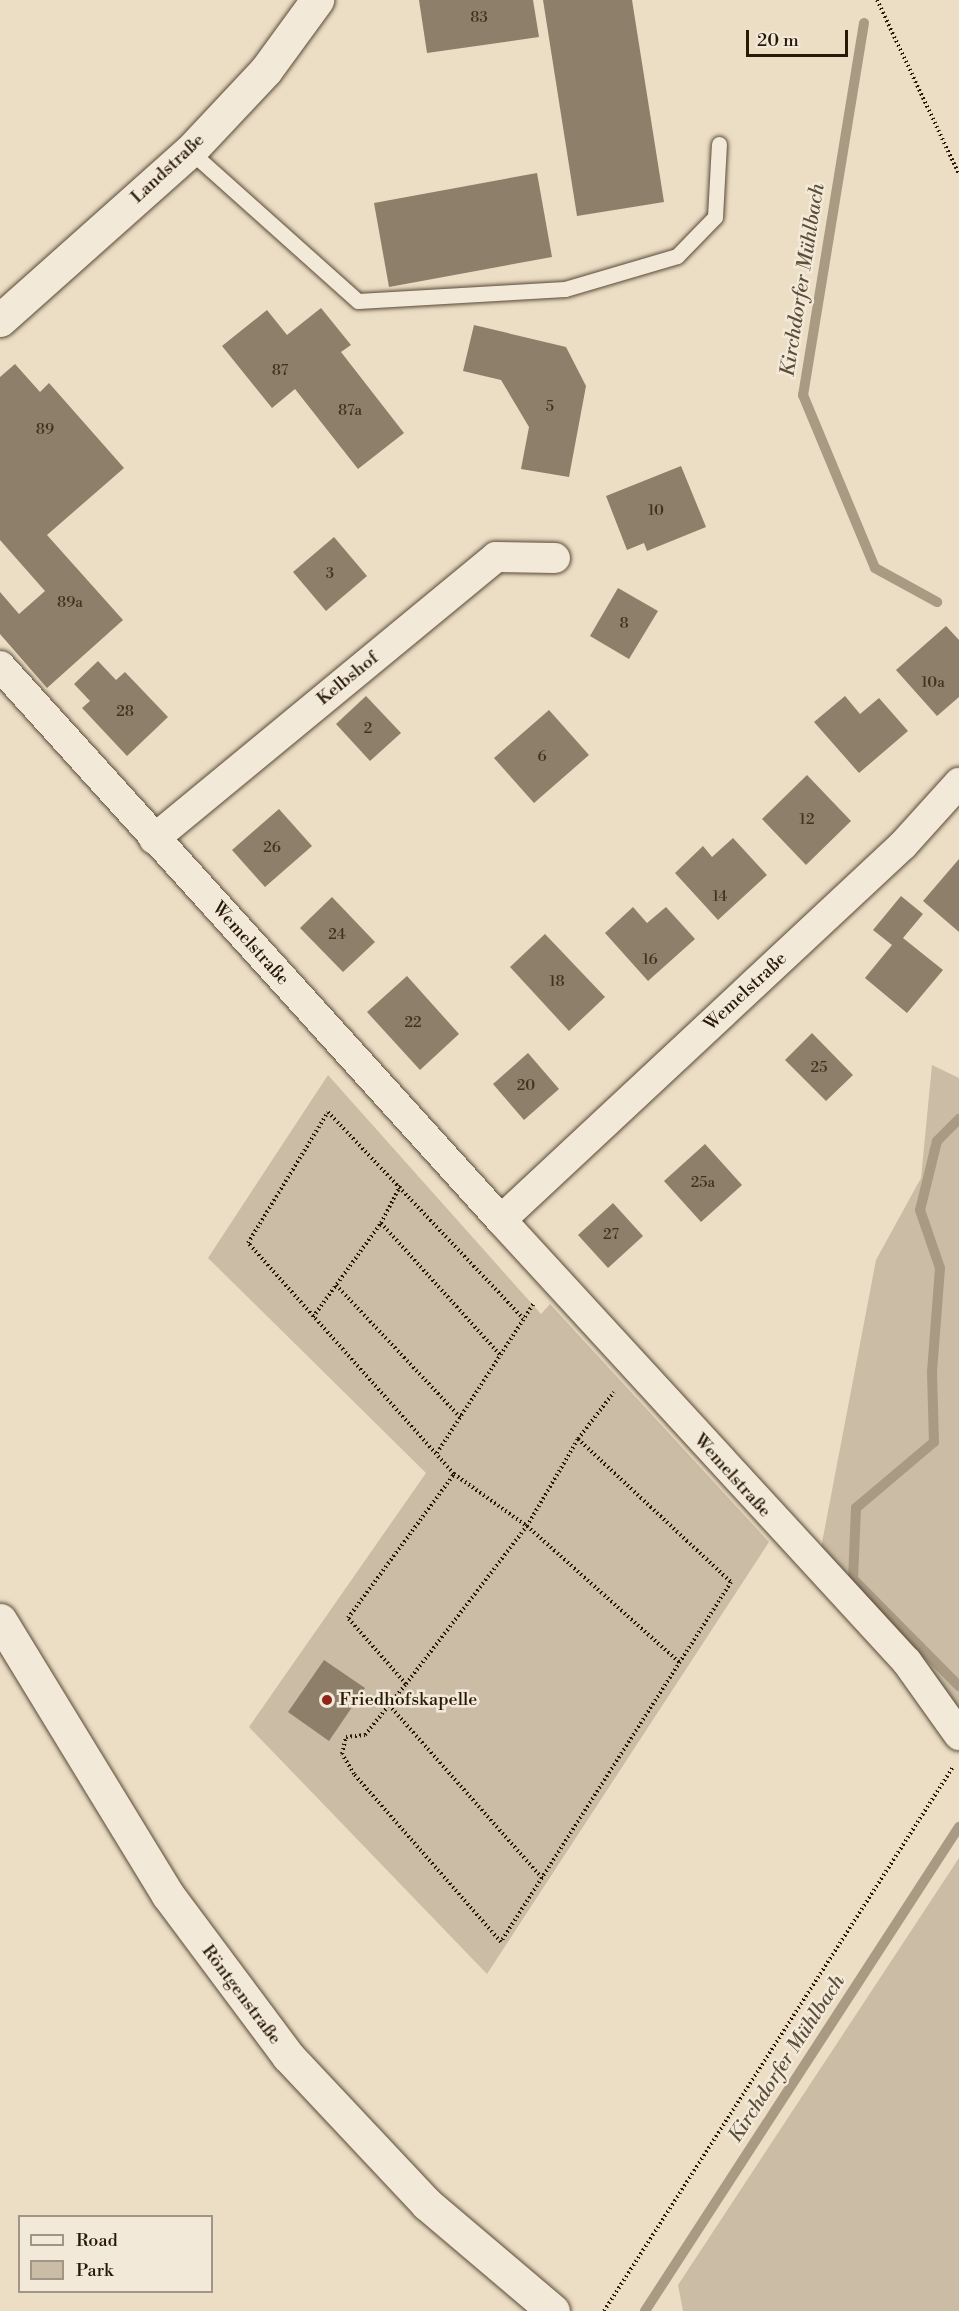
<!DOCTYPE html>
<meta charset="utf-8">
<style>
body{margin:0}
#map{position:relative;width:959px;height:2311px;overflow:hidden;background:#ecddc5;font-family:"Libre Bodoni",serif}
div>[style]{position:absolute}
.green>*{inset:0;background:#cbbca5}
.stream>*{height:10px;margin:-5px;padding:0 5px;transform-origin:5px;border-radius:5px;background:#a99a84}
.building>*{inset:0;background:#8d7f69}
.path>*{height:4px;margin-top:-2px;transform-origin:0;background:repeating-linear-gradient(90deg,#271906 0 1.5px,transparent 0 4.5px)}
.roads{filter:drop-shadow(0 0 2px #584a36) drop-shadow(0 0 2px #584a36)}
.service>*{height:15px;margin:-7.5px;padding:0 7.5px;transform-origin:7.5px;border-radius:7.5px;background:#f3e9d9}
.minor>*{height:30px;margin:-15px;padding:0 15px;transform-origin:15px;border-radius:15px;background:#f3e9d9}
.tertiary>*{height:33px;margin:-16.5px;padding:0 16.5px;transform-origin:16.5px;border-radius:16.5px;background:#f3e9d9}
.secondary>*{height:33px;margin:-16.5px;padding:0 16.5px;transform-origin:16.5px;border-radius:16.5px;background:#f3e9d9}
.dots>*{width:16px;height:16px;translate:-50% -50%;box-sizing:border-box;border:3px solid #f3e9d9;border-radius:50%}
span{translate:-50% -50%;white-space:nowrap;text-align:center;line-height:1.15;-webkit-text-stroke:5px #f3e9d9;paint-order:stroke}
.number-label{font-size:15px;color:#40321f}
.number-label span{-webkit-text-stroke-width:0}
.street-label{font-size:18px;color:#271906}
.poi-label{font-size:18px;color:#271906}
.left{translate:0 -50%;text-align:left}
.water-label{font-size:20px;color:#5b4d38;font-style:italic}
.legend{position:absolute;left:18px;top:2215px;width:195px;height:78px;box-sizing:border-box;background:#f3e9d9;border:2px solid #a19685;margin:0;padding:8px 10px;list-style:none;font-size:18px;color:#271906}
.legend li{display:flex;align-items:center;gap:12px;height:30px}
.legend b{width:30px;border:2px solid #a19685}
.scale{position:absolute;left:746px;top:30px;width:102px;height:27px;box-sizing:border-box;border:3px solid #271906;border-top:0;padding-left:8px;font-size:18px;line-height:21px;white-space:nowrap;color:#271906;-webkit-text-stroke:4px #f3e9d9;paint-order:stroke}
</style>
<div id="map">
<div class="green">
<i style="clip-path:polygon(932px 1065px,959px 1078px,959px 1714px,821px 1548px,876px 1260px,921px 1178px)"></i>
<i style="clip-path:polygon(328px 1075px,541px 1314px,550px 1304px,769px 1542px,487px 1974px,249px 1727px,426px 1473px,208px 1258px)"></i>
<i style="clip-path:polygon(959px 1858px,959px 2311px,683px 2311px,678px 2285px)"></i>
</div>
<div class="stream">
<i style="left:864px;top:23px;width:377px;rotate:99.3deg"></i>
<i style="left:803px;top:395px;width:187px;rotate:67.4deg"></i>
<i style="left:875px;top:568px;width:71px;rotate:28.7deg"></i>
<i style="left:959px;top:1119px;width:31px;rotate:135deg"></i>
<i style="left:937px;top:1141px;width:71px;rotate:103.8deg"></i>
<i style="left:920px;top:1210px;width:61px;rotate:71deg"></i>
<i style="left:940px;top:1268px;width:104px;rotate:94.4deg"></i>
<i style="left:932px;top:1372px;width:70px;rotate:88.4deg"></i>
<i style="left:934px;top:1442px;width:102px;rotate:139.8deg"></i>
<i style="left:856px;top:1508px;width:71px;rotate:92.4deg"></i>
<i style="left:853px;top:1579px;width:151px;rotate:45.3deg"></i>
<i style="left:645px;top:2311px;width:577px;rotate:-57.03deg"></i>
</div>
<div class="building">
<i style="clip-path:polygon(419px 0,533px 0,539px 37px,427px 53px)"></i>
<i style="clip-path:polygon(543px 0,632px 0,664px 202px,577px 216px)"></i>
<i style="clip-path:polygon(537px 173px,552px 257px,389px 287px,374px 203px)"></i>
<i style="clip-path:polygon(321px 308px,351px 345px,341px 352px,404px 433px,358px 469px,295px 389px,272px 408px,222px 346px,267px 310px,287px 335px)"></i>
<i style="clip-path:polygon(474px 325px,566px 347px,586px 386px,569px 477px,521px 469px,529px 427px,501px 380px,463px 371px)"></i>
<i style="clip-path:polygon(15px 364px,40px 392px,49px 383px,124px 468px,47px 535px,123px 620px,47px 688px,0 634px,0 592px,19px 614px,45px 591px,0 540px,0 377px)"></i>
<i style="clip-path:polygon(681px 466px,706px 527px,647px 551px,644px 543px,627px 550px,606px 496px)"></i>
<i style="clip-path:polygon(334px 537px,367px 576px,326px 611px,293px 572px)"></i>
<i style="clip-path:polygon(618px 588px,658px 611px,629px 659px,590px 636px)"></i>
<i style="clip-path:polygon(946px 626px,959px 640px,959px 697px,937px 716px,896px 670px)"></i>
<i style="clip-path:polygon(98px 661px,116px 680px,125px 672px,168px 717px,127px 756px,82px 708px,90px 701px,74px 684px)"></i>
<i style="clip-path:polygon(366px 696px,401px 733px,370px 761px,336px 724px)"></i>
<i style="clip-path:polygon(845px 696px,860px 714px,879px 698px,908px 731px,859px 773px,814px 722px)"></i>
<i style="clip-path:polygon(549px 710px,589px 755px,534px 803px,494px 758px)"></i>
<i style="clip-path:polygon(807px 775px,851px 821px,806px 865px,762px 819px)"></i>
<i style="clip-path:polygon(279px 809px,312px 846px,265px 887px,232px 850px)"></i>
<i style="clip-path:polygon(733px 838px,767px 875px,718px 920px,675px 873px,703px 846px,712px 857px)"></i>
<i style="clip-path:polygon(959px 859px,959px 932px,923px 901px)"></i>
<i style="clip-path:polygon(901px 896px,923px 914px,903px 938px,943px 970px,907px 1013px,865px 978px,892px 945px,873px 930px)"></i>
<i style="clip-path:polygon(332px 897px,375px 942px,343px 972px,300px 928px)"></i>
<i style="clip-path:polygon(633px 907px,647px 923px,666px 907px,695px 939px,648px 981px,605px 933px)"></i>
<i style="clip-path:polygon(545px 934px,605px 997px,569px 1031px,510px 967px)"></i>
<i style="clip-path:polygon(407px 976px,459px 1034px,420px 1070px,367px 1012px)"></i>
<i style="clip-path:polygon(812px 1033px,853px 1075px,826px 1101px,785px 1060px)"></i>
<i style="clip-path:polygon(528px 1053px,559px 1089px,524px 1120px,493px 1084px)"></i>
<i style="clip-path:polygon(705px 1144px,742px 1185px,701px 1222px,664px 1181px)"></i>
<i style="clip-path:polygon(613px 1203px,643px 1236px,608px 1268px,578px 1235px)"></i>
<i style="clip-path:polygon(324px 1660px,365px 1688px,329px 1741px,288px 1712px)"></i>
</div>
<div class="path">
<i style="left:877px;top:0;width:192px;rotate:64.8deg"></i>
<i style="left:381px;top:1223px;width:179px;rotate:47.9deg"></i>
<i style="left:336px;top:1285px;width:183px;rotate:46.8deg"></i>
<i style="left:313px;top:1317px;width:116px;rotate:-54.1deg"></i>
<i style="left:381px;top:1223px;width:42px;rotate:-62.8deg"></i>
<i style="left:578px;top:1439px;width:209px;rotate:43.1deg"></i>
<i style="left:731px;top:1582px;width:427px;rotate:122.6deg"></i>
<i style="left:501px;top:1942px;width:223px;rotate:-131.2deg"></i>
<i style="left:354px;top:1774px;width:23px;rotate:-121deg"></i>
<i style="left:342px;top:1754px;width:17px;rotate:-77deg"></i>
<i style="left:346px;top:1737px;width:19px;rotate:-6deg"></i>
<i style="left:365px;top:1735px;width:65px;rotate:-51.2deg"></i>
<i style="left:406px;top:1684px;width:199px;rotate:-52.6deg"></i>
<i style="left:527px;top:1526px;width:101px;rotate:-59.6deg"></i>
<i style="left:578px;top:1439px;width:59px;rotate:-52.5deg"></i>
<i style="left:437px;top:1453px;width:179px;rotate:-57.1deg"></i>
<i style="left:454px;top:1474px;width:310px;rotate:-131.7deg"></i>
<i style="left:248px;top:1243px;width:153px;rotate:-58.6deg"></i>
<i style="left:328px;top:1112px;width:284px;rotate:46.6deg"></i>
<i style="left:406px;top:1684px;width:88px;rotate:-131.3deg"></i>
<i style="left:348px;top:1618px;width:179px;rotate:-53.6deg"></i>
<i style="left:454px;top:1474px;width:90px;rotate:35.5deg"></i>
<i style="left:527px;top:1526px;width:205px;rotate:41.8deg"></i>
<i style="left:389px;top:1705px;width:232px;rotate:48.5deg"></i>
<i style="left:604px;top:2311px;width:646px;rotate:-57.32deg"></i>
</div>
<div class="roads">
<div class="service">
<i style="left:190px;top:151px;width:225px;rotate:41.8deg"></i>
<i style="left:358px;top:301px;width:207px;rotate:-3.3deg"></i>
<i style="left:565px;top:289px;width:117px;rotate:-16.4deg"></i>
<i style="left:677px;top:256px;width:54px;rotate:-45.7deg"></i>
<i style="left:715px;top:217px;width:73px;rotate:-86.9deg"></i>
</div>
<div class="minor">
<i style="left:0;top:666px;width:747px;rotate:47.88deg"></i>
<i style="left:501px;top:1220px;width:550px;rotate:-43.01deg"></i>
<i style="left:903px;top:845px;width:84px;rotate:-47.9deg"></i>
<i style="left:154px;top:839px;width:443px;rotate:-39.5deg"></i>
<i style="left:496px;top:557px;width:59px;rotate:1deg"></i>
<i style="left:501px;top:1220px;width:600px;rotate:47.43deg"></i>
<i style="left:907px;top:1662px;width:90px;rotate:54.5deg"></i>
</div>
<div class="tertiary">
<i style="left:0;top:320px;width:254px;rotate:-41.7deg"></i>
<i style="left:190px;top:151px;width:111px;rotate:-46.8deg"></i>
<i style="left:266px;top:70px;width:87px;rotate:-53.9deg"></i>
</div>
<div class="secondary">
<i style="left:0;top:1620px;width:322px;rotate:58.6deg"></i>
<i style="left:168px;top:1895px;width:201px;rotate:53.3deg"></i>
<i style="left:288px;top:2056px;width:203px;rotate:46.8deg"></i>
<i style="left:427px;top:2204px;width:165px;rotate:40.3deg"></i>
</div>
</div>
<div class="dots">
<i style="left:327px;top:1700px;background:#8f2418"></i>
</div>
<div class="number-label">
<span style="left:479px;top:18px">83</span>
<span style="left:280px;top:371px">87</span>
<span style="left:550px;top:407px">5</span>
<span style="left:350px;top:411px">87a</span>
<span style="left:45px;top:430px">89</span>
<span style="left:656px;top:511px">10</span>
<span style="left:330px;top:574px">3</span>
<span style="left:70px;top:603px">89a</span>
<span style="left:624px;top:624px">8</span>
<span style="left:933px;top:683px">10a</span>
<span style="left:125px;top:712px">28</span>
<span style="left:368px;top:729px">2</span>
<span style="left:542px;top:757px">6</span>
<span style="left:807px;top:820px">12</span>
<span style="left:272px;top:848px">26</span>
<span style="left:720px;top:897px">14</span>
<span style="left:337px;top:935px">24</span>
<span style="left:650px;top:960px">16</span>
<span style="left:557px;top:982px">18</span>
<span style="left:413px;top:1023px">22</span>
<span style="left:819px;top:1068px">25</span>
<span style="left:526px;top:1086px">20</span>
<span style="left:703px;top:1183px">25a</span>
<span style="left:611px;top:1235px">27</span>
</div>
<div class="street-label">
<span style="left:168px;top:169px;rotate:-43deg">Landstraße</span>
<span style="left:348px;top:679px;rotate:-39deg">Kelbshof</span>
<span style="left:250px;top:944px;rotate:48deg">Wemelstraße</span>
<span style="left:746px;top:992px;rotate:-43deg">Wemelstraße</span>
<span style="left:732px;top:1476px;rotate:48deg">Wemelstraße</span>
<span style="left:241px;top:1995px;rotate:53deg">Röntgenstraße</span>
</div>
<div class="poi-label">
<span class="left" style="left:339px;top:1700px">Friedhofskapelle</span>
</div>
<div class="water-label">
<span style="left:803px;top:280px;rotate:-81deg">Kirchdorfer Mühlbach</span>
<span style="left:787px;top:2059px;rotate:-57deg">Kirchdorfer Mühlbach</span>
</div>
<ul class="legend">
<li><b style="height:8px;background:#f3e9d9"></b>Road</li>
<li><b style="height:16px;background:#cbbca5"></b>Park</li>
</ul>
<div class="scale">20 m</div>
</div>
